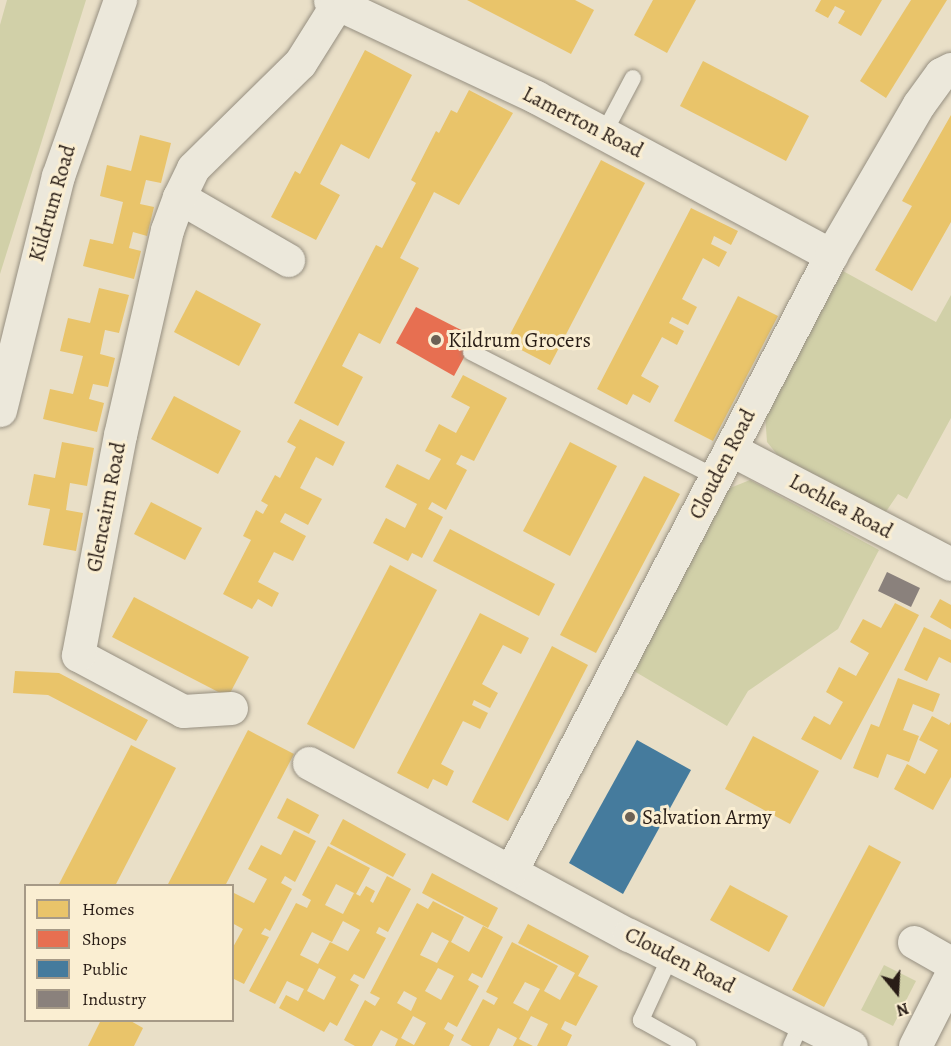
<!DOCTYPE html>
<style>
body{margin:0}
#map{position:relative;width:951px;height:1046px;overflow:hidden;background:#e9dfc7;font-family:Alegreya,serif}
div>[style]{position:absolute}
.green>*{inset:0;background:#d1d0a8}
.homes>*{inset:0;background:#e9c46a}
.shops>*{inset:0;background:#e76f51}
.public>*{inset:0;background:#457b9d}
.industry>*{inset:0;background:#8a817c}
.roads{filter:drop-shadow(0 0 2px #968f81) drop-shadow(0 0 2px #968f81)}
.lane>*{height:16px;margin:-8px;padding:0 8px;transform-origin:8px;border-radius:8px;background:#ece8db}
.street>*{height:33px;margin:-16.5px;padding:0 16.5px;transform-origin:16.5px;border-radius:16.5px;background:#ece8db}
.secondary>*{height:33px;margin:-16.5px;padding:0 16.5px;transform-origin:16.5px;border-radius:16.5px;background:#ece8db}
.dots>*{width:16px;height:16px;translate:-50% -50%;box-sizing:border-box;border:3px solid #faeed2;border-radius:50%}
span{translate:-50% -50%;white-space:nowrap;text-align:center;line-height:1.15;-webkit-text-stroke:6px #faeed2;paint-order:stroke}
.street-label{font-size:21px;color:#291d16}
.poi-label{font-size:21px;color:#291d16}
.left{translate:0 -50%;text-align:left}
.legend{position:absolute;left:24px;top:884px;width:210px;height:138px;box-sizing:border-box;background:#faeed2;border:2px solid #a69a87;margin:0;padding:8px 10px;list-style:none;font-size:18px;color:#291d16}
.legend li{display:flex;align-items:center;gap:12px;height:30px}
.legend b{width:30px;border:2px solid #a69a87}
.north{position:absolute;left:867px;top:962px;width:60px;height:60px;-webkit-text-stroke:4px #faeed2;paint-order:stroke;rotate:162deg;font-size:16px;font-weight:700;line-height:24px;text-align:center;color:#291d16}
.north::after{content:'';display:block;margin:auto;width:21px;height:27px;background:#291d16;clip-path:polygon(50% 0,100% 100%,50% 72%,0 100%)}
</style>
<div id="map">
<div class="green">
<i style="clip-path:polygon(7px 0,86px 0,0 274px,0 25px)"></i>
<i style="clip-path:polygon(843px 271px,936px 322px,951px 295px,951px 418px,907px 499px,898px 494px,885px 513px,780px 458px,767px 442px,765px 414px)"></i>
<i style="clip-path:polygon(750px 480px,879px 550px,838px 629px,748px 691px,727px 726px,634px 671px,725px 490px)"></i>
<i style="clip-path:polygon(884px 965px,916px 981px,893px 1026px,861px 1010px)"></i>
</div>
<div class="homes">
<i style="clip-path:polygon(467px 0,575px 0,594px 10px,571px 54px)"></i>
<i style="clip-path:polygon(653px 0,696px 0,667px 53px,634px 35px)"></i>
<i style="clip-path:polygon(821px 0,882px 0,861px 36px,838px 23px,845px 11px,835px 6px,828px 18px,815px 11px)"></i>
<i style="clip-path:polygon(911px 0,947px 0,886px 98px,860px 81px)"></i>
<i style="clip-path:polygon(365px 50px,412px 75px,369px 159px,341px 144px,320px 184px,340px 195px,316px 240px,271px 217px,295px 171px,300px 174px)"></i>
<i style="clip-path:polygon(703px 61px,809px 116px,786px 161px,680px 106px)"></i>
<i style="clip-path:polygon(469px 90px,513px 113px,459px 205px,434px 192px,400px 258px,419px 268px,380px 344px,359px 333px,342px 366px,363px 377px,338px 426px,294px 403px,376px 245px,382px 248px,416px 183px,411px 180px,436px 131px,439px 133px,451px 110px,457px 113px)"></i>
<i style="clip-path:polygon(951px 115px,951px 222px,912px 291px,875px 270px,912px 206px,902px 201px)"></i>
<i style="clip-path:polygon(140px 135px,171px 143px,161px 183px,146px 180px,140px 204px,154px 207px,147px 236px,133px 232px,129px 248px,141px 251px,134px 279px,83px 266px,90px 239px,113px 244px,123px 202px,100px 196px,107px 165px,131px 171px)"></i>
<i style="clip-path:polygon(601px 160px,645px 183px,550px 365px,506px 342px)"></i>
<i style="clip-path:polygon(691px 208px,738px 231px,731px 245px,714px 236px,711px 244px,727px 252px,719px 267px,703px 258px,682px 299px,697px 307px,688px 325px,672px 317px,669px 323px,684px 331px,677px 345px,662px 337px,641px 376px,659px 386px,650px 403px,633px 394px,627px 405px,597px 389px)"></i>
<i style="clip-path:polygon(99px 288px,129px 295px,119px 333px,105px 330px,100px 354px,115px 358px,108px 387px,93px 384px,89px 399px,104px 403px,97px 432px,43px 419px,50px 389px,73px 394px,83px 356px,60px 351px,68px 318px,90px 323px)"></i>
<i style="clip-path:polygon(196px 290px,261px 324px,239px 366px,174px 332px)"></i>
<i style="clip-path:polygon(738px 296px,778px 316px,713px 441px,674px 421px)"></i>
<i style="clip-path:polygon(463px 375px,507px 398px,474px 461px,461px 455px,456px 464px,467px 470px,446px 510px,432px 502px,428px 509px,443px 517px,422px 558px,412px 553px,408px 561px,373px 543px,386px 518px,405px 528px,417px 504px,385px 487px,397px 464px,429px 480px,441px 459px,425px 451px,439px 424px,456px 433px,470px 407px,451px 397px)"></i>
<i style="clip-path:polygon(174px 396px,241px 431px,218px 474px,151px 439px)"></i>
<i style="clip-path:polygon(300px 419px,345px 442px,333px 466px,316px 457px,300px 488px,322px 499px,308px 525px,285px 513px,280px 522px,306px 536px,293px 561px,274px 552px,258px 582px,279px 593px,272px 607px,258px 599px,252px 609px,223px 594px,251px 540px,243px 536px,256px 510px,263px 514px,268px 505px,261px 501px,275px 475px,280px 478px,296px 447px,287px 442px)"></i>
<i style="clip-path:polygon(62px 442px,94px 448px,87px 486px,70px 483px,66px 510px,83px 513px,76px 551px,43px 545px,50px 509px,28px 505px,34px 474px,55px 478px)"></i>
<i style="clip-path:polygon(570px 442px,617px 466px,570px 556px,523px 531px)"></i>
<i style="clip-path:polygon(644px 476px,680px 494px,596px 653px,560px 635px)"></i>
<i style="clip-path:polygon(151px 502px,202px 528px,185px 560px,134px 534px)"></i>
<i style="clip-path:polygon(450px 529px,555px 584px,539px 616px,433px 561px)"></i>
<i style="clip-path:polygon(390px 565px,437px 590px,354px 749px,307px 724px)"></i>
<i style="clip-path:polygon(134px 597px,249px 657px,228px 697px,112px 637px)"></i>
<i style="clip-path:polygon(940px 599px,951px 605px,951px 629px,930px 617px)"></i>
<i style="clip-path:polygon(895px 603px,919px 615px,841px 760px,801px 739px,814px 716px,830px 725px,843px 702px,826px 692px,839px 667px,856px 676px,869px 653px,850px 642px,863px 619px,881px 628px)"></i>
<i style="clip-path:polygon(480px 613px,529px 638px,521px 654px,503px 645px,482px 684px,498px 693px,490px 708px,474px 700px,472px 705px,488px 713px,480px 729px,463px 721px,441px 764px,454px 771px,447px 786px,433px 779px,428px 789px,397px 773px)"></i>
<i style="clip-path:polygon(924px 627px,951px 640px,951px 663px,939px 657px,927px 681px,904px 670px)"></i>
<i style="clip-path:polygon(552px 646px,588px 665px,508px 821px,472px 802px)"></i>
<i style="clip-path:polygon(15px 671px,59px 673px,148px 720px,136px 741px,48px 695px,13px 693px)"></i>
<i style="clip-path:polygon(898px 678px,940px 694px,933px 712px,913px 704px,903px 730px,919px 736px,909px 762px,887px 754px,878px 778px,853px 768px,871px 724px,879px 727px)"></i>
<i style="clip-path:polygon(932px 716px,949px 725px,951px 722px,951px 777px,933px 810px,894px 789px,907px 764px,925px 774px,938px 750px,919px 740px)"></i>
<i style="clip-path:polygon(248px 730px,294px 754px,225px 886px,167px 886px)"></i>
<i style="clip-path:polygon(753px 736px,819px 771px,790px 824px,725px 789px)"></i>
<i style="clip-path:polygon(131px 745px,176px 768px,115px 886px,58px 886px)"></i>
<i style="clip-path:polygon(287px 798px,319px 815px,309px 834px,277px 818px)"></i>
<i style="clip-path:polygon(343px 819px,406px 854px,393px 877px,330px 844px)"></i>
<i style="clip-path:polygon(294px 830px,316px 841px,295px 882px,285px 876px,281px 883px,292px 889px,270px 931px,265px 928px,261px 934px,269px 937px,244px 984px,232px 978px,232px 949px,243px 929px,232px 923px,232px 896px,234px 893px,254px 903px,267px 879px,248px 869px,261px 845px,281px 855px)"></i>
<i style="clip-path:polygon(869px 845px,901px 862px,824px 1007px,792px 990px)"></i>
<i style="clip-path:polygon(evenodd,328px 846px,370px 868px,356px 894px,336px 884px,335px 886px,325px 905px,343px 914px,354px 893px,360px 896px,366px 886px,375px 891px,370px 901px,373px 903px,387px 876px,411px 889px,388px 932px,379px 927px,376px 933px,386px 938px,364px 979px,354px 974px,350px 980px,359px 985px,337px 1026px,330px 1022px,324px 1032px,279px 1008px,286px 995px,298px 1001px,304px 989px,287px 981px,275px 1004px,249px 991px,296px 903px,307px 908px,311px 900px,302px 895px,328px 846px,343px 921px,360px 930px,348px 951px,330px 942px,318px 964px,300px 955px,312px 932px,332px 942px,343px 921px,328px 846px,319px 968px,336px 977px,324px 1000px,307px 991px,319px 968px)"></i>
<i style="clip-path:polygon(432px 873px,498px 908px,488px 928px,422px 893px)"></i>
<i style="clip-path:polygon(730px 885px,788px 916px,769px 952px,710px 920px)"></i>
<i style="clip-path:polygon(evenodd,433px 901px,464px 917px,451px 942px,469px 952px,483px 926px,503px 937px,482px 978px,472px 973px,468px 980px,479px 986px,457px 1027px,448px 1022px,444px 1029px,454px 1035px,449px 1046px,395px 1046px,398px 1039px,381px 1030px,372px 1046px,355px 1046px,344px 1040px,365px 1000px,375px 1006px,380px 998px,370px 993px,417px 903px,428px 909px,433px 901px,432px 932px,449px 941px,437px 963px,420px 955px,432px 932px,433px 901px,438px 968px,454px 976px,441px 1000px,425px 991px,438px 968px,433px 901px,404px 991px,417px 998px,411px 1011px,397px 1003px,404px 991px,433px 901px,413px 1016px,426px 1023px,414px 1045px,401px 1038px,413px 1016px)"></i>
<i style="clip-path:polygon(evenodd,528px 924px,589px 956px,578px 976px,598px 986px,576px 1026px,565px 1021px,561px 1029px,572px 1035px,567px 1046px,537px 1046px,548px 1024px,531px 1016px,519px 1039px,533px 1046px,513px 1046px,517px 1038px,498px 1028px,489px 1046px,472px 1046px,461px 1040px,483px 999px,494px 1005px,498px 998px,486px 992px,512px 942px,558px 966px,544px 991px,560px 1000px,575px 973px,518px 943px,528px 924px,525px 982px,540px 989px,528px 1011px,513px 1003px,525px 982px)"></i>
<i style="clip-path:polygon(101px 1020px,129px 1020px,143px 1028px,134px 1046px,88px 1046px)"></i>
</div>
<div class="shops">
<i style="clip-path:polygon(416px 307px,475px 337px,454px 376px,396px 343px)"></i>
</div>
<div class="public">
<i style="clip-path:polygon(637px 740px,691px 770px,623px 894px,569px 863px)"></i>
</div>
<div class="industry">
<i style="clip-path:polygon(887px 572px,920px 588px,911px 607px,878px 591px)"></i>
</div>
<div class="roads">
<div class="lane">
<i style="left:604px;top:133px;width:62px;rotate:-62.2deg"></i>
<i style="left:471px;top:352px;width:274px;rotate:27.1deg"></i>
<i style="left:671px;top:955px;width:72px;rotate:114.8deg"></i>
<i style="left:641px;top:1020px;width:54px;rotate:29deg"></i>
<i style="left:791px;top:1046px;width:27px;rotate:-66deg"></i>
</div>
<div class="street">
<i style="left:330px;top:0;width:228px;rotate:25.2deg"></i>
<i style="left:536px;top:97px;width:335px;rotate:28.2deg"></i>
<i style="left:179px;top:197px;width:126px;rotate:30deg"></i>
<i style="left:730px;top:449px;width:249px;rotate:27.5deg"></i>
<i style="left:231px;top:708px;width:48px;rotate:176.4deg"></i>
<i style="left:183px;top:711px;width:119px;rotate:-151.9deg"></i>
<i style="left:78px;top:655px;width:224px;rotate:-79.2deg"></i>
<i style="left:120px;top:435px;width:210px;rotate:-77.1deg"></i>
<i style="left:167px;top:230px;width:35px;rotate:-70deg"></i>
<i style="left:179px;top:197px;width:32px;rotate:-64deg"></i>
<i style="left:193px;top:168px;width:150px;rotate:-44.5deg"></i>
<i style="left:300px;top:63px;width:70px;rotate:-57.9deg"></i>
<i style="left:309px;top:763px;width:363px;rotate:28.3deg"></i>
<i style="left:629px;top:935px;width:248px;rotate:26.6deg"></i>
<i style="left:511px;top:871px;width:694px;rotate:-62.55deg"></i>
<i style="left:831px;top:255px;width:175px;rotate:-59.8deg"></i>
<i style="left:919px;top:104px;width:37px;rotate:-54deg"></i>
<i style="left:941px;top:74px;width:11px;rotate:-27deg"></i>
<i style="left:914px;top:942px;width:43px;rotate:29.6deg"></i>
<i style="left:915px;top:1046px;width:80px;rotate:-63.1deg"></i>
</div>
<div class="secondary">
<i style="left:0;top:410px;width:241px;rotate:-76.1deg"></i>
<i style="left:58px;top:176px;width:187px;rotate:-70.6deg"></i>
</div>
</div>
<div class="dots">
<i style="left:436px;top:340px;background:#6c6154"></i>
<i style="left:630px;top:817px;background:#6c6154"></i>
</div>
<div class="street-label">
<span style="left:583px;top:122px;rotate:27deg">Lamerton Road</span>
<span style="left:52px;top:203px;rotate:-74deg">Kildrum Road</span>
<span style="left:722px;top:464px;rotate:-63deg">Clouden Road</span>
<span style="left:841px;top:506px;rotate:28deg">Lochlea Road</span>
<span style="left:106px;top:507px;rotate:-79deg">Glencairn Road</span>
<span style="left:680px;top:960px;rotate:27deg">Clouden Road</span>
</div>
<div class="poi-label">
<span class="left" style="left:448px;top:340px">Kildrum Grocers</span>
<span class="left" style="left:642px;top:817px">Salvation Army</span>
</div>
<ul class="legend">
<li><b style="height:16px;background:#e9c46a"></b>Homes</li>
<li><b style="height:16px;background:#e76f51"></b>Shops</li>
<li><b style="height:16px;background:#457b9d"></b>Public</li>
<li><b style="height:16px;background:#8a817c"></b>Industry</li>
</ul>
<div class="north">N</div>
</div>
